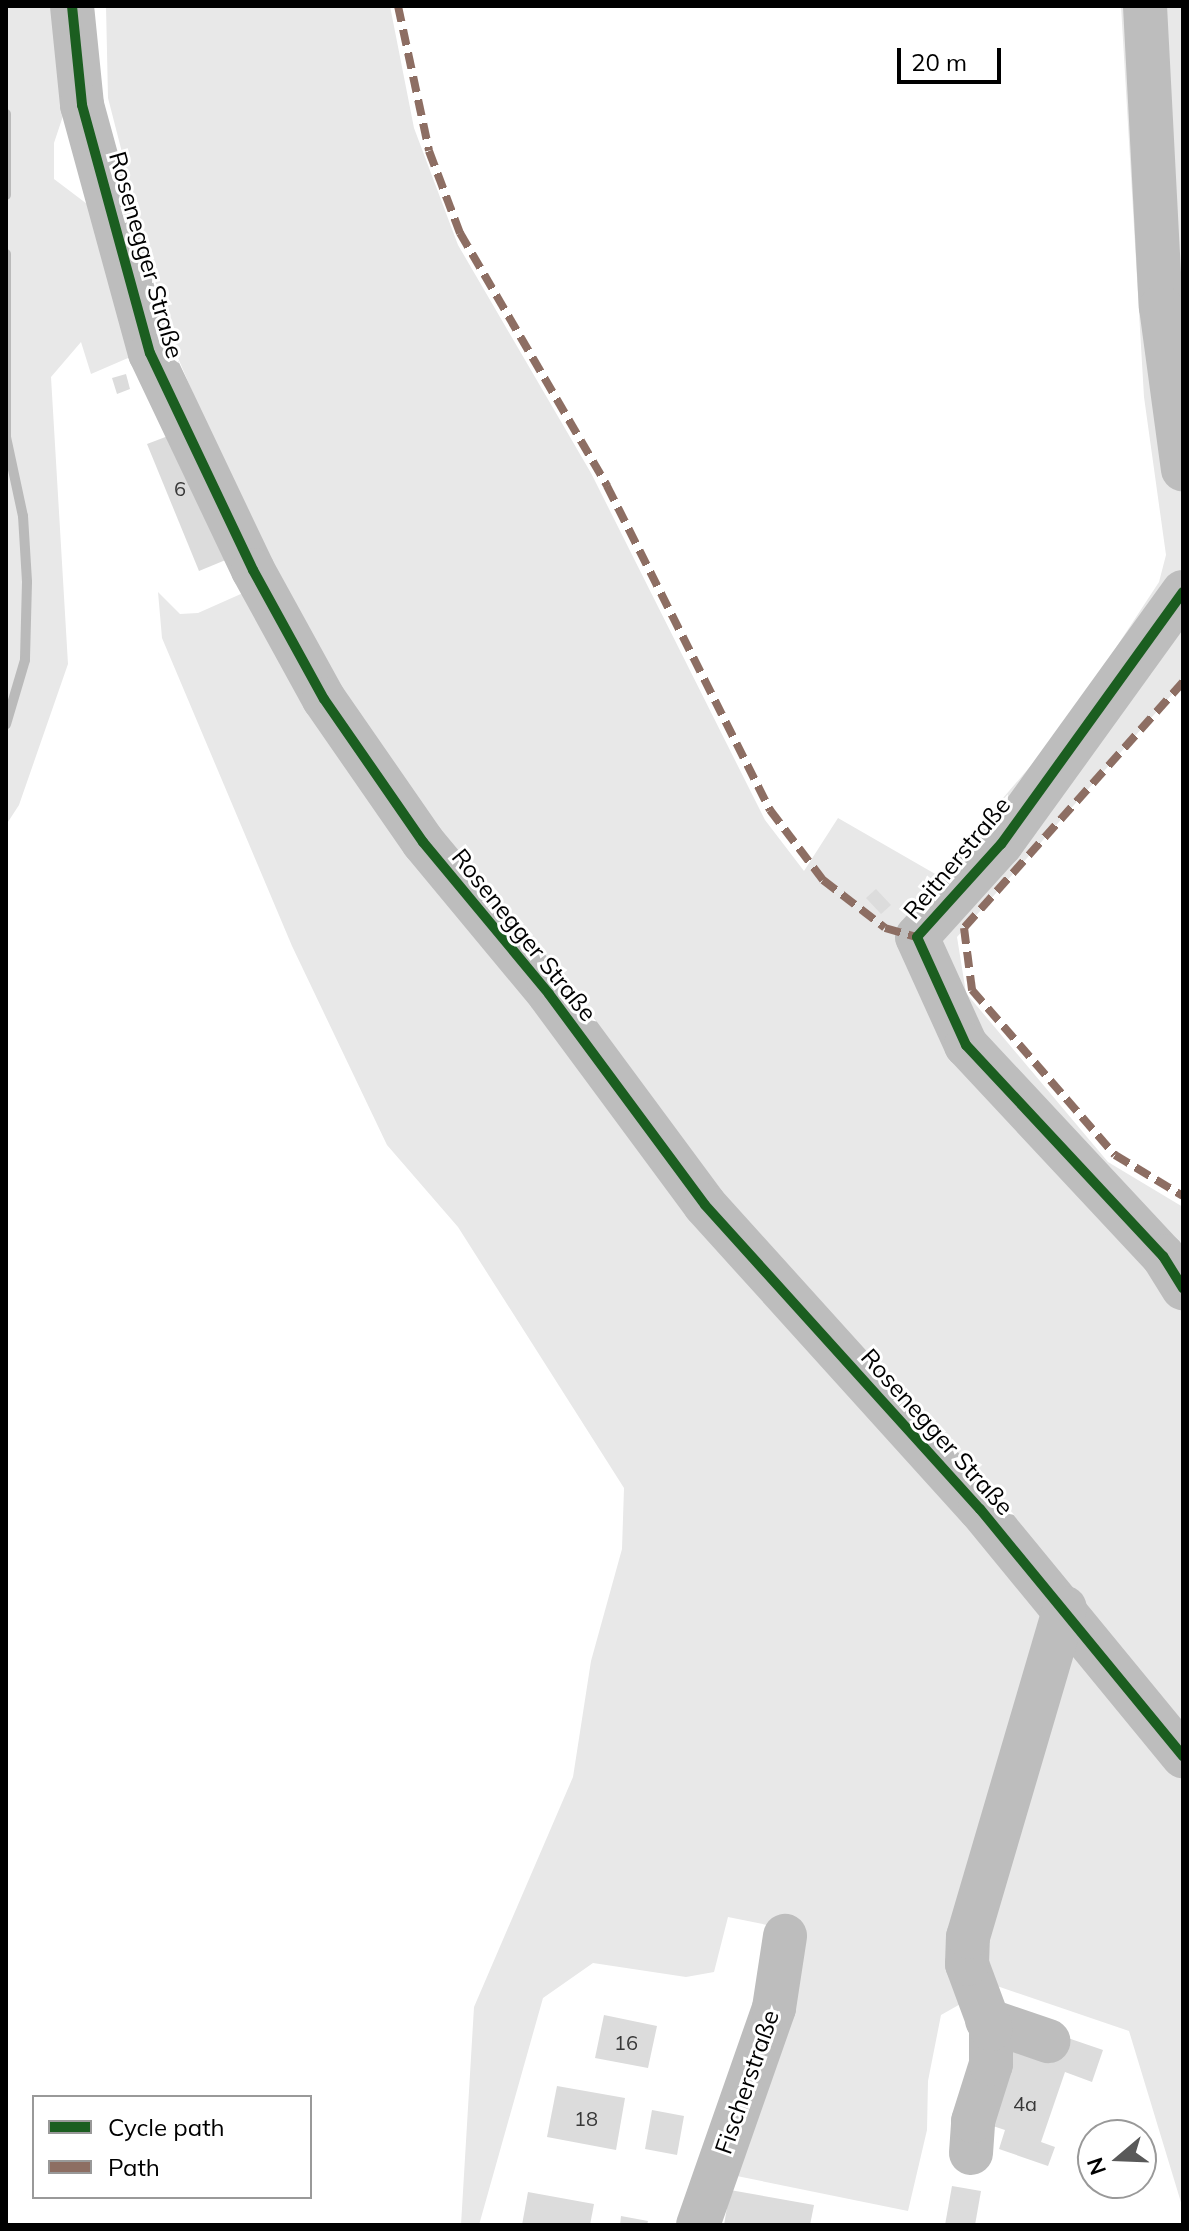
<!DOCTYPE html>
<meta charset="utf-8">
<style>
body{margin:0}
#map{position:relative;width:1189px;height:2231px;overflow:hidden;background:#fff;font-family:Mulish,sans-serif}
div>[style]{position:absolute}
.green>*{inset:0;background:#e8e8e8}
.stream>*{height:10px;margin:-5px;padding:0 5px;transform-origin:5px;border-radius:5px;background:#bababa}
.building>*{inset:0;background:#dcdcdc}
.minor>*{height:44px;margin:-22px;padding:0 22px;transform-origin:22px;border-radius:22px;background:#bdbdbd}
.quiet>*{height:8px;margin-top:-4px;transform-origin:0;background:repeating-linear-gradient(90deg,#8d6e63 0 16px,transparent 0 24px)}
.cycleway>*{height:10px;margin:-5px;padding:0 5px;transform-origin:5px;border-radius:5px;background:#1b5e20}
span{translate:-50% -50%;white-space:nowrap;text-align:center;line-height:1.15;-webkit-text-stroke:6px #fff;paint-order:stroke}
.number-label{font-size:20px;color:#373737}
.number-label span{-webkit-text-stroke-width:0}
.street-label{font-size:24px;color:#000}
.frame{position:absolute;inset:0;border:8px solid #000;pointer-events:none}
.legend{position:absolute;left:32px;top:2095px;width:280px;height:104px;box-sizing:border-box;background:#fff;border:2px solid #999;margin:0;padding:10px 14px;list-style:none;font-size:24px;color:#000}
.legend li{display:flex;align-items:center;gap:16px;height:40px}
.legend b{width:40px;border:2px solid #999}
.north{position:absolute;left:1077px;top:2119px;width:80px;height:80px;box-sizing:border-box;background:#fff;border:2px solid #999;border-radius:50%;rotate:251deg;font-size:22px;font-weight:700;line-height:32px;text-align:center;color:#000}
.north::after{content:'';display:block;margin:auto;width:28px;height:36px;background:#595959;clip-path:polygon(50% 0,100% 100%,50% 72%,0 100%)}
.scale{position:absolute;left:897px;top:48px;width:104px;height:36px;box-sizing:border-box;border:4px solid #000;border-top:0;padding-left:10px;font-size:24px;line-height:28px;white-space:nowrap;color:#000;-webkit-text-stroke:6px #fff;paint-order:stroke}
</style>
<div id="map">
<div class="green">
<i style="clip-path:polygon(6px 6px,56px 6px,67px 104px,54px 143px,54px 179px,91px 207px,135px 355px,91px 374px,81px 342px,51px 377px,68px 664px,19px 805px,6px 825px)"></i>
<i style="clip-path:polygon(106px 6px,390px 6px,414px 128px,458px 245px,591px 473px,765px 820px,804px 871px,838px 818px,937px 875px,1064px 727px,1159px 582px,1166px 555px,1144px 397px,1121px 6px,1183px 6px,1183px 682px,957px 937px,966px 993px,1108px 1162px,1183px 1207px,1183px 2209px,1129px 2031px,994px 1985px,941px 2015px,928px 2081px,927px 2130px,908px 2211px,727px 2174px,797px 1931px,728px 1917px,714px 1972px,686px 1977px,593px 1963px,543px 1998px,479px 2225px,461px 2225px,474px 2007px,573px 1777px,591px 1661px,622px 1549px,624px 1488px,458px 1227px,387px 1145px,292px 946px,162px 638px,158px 592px,180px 614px,198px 613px,272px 580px,170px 339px,108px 98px)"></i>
</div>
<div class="stream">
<i style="left:6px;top:114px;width:81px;rotate:90deg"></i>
<i style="left:6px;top:254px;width:183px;rotate:90deg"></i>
<i style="left:6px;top:437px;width:81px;rotate:77.9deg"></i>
<i style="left:23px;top:516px;width:66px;rotate:86.5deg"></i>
<i style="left:27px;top:582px;width:78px;rotate:91.5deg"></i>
<i style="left:25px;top:660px;width:67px;rotate:106.5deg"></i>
</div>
<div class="building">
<i style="clip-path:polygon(126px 374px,130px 389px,117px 394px,112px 378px)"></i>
<i style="clip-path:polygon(176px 433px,228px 559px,199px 571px,147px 444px)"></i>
<i style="clip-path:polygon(876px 889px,891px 905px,881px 914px,866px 898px)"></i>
<i style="clip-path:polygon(604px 2015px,657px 2026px,648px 2068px,595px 2058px)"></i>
<i style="clip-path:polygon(1062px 2036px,1103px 2050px,1092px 2082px,1065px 2072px,1041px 2142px,1055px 2147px,1048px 2166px,999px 2149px,1005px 2130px,987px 2124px,1015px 2043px)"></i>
<i style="clip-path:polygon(557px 2086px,625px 2098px,616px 2150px,547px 2137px)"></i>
<i style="clip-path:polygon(652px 2110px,684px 2116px,677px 2155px,645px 2149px)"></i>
<i style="clip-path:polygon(952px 2186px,981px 2191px,975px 2225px,945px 2225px)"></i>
<i style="clip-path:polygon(730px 2190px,814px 2205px,810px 2225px,724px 2225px)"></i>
<i style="clip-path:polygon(528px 2192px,594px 2204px,590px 2225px,522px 2225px)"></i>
<i style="clip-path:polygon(621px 2216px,648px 2221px,647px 2225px,620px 2225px)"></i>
</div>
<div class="minor">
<i style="left:72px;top:6px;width:100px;rotate:84.2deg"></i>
<i style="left:82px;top:105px;width:257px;rotate:74.7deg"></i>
<i style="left:150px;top:353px;width:240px;rotate:64.6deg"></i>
<i style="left:253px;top:570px;width:147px;rotate:61.2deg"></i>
<i style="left:324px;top:699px;width:174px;rotate:55.3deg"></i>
<i style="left:423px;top:842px;width:197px;rotate:50.3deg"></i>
<i style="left:549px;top:994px;width:262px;rotate:53.5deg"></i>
<i style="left:705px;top:1205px;width:410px;rotate:47.9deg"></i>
<i style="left:980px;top:1509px;width:320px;rotate:50.6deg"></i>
<i style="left:1145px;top:6px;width:301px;rotate:87deg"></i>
<i style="left:1161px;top:307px;width:164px;rotate:82.3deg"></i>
<i style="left:1183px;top:592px;width:311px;rotate:125.8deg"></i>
<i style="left:1001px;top:844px;width:125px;rotate:132.1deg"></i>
<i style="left:917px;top:937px;width:119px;rotate:65.6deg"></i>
<i style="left:966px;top:1045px;width:289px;rotate:47deg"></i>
<i style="left:1163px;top:1256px;width:38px;rotate:58deg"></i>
<i style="left:987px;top:2020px;width:65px;rotate:19deg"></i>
<i style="left:971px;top:2153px;width:32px;rotate:-86deg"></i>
<i style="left:973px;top:2121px;width:60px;rotate:-72.5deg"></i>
<i style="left:991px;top:2064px;width:35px;rotate:-90deg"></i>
<i style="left:991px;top:2029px;width:69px;rotate:-110.3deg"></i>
<i style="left:967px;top:1964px;width:27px;rotate:-88deg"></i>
<i style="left:968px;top:1937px;width:343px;rotate:-73.6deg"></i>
<i style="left:698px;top:2225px;width:230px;rotate:-70.7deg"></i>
<i style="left:774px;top:2008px;width:73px;rotate:-81.3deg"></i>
</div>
<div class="quiet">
<i style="left:398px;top:6px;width:148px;rotate:77.9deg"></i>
<i style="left:429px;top:151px;width:88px;rotate:69.3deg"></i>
<i style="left:460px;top:233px;width:293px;rotate:59.8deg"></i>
<i style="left:607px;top:486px;width:363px;rotate:63.3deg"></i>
<i style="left:770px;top:810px;width:88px;rotate:52.9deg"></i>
<i style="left:823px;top:880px;width:78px;rotate:37.7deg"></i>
<i style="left:885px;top:928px;width:33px;rotate:16deg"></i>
<i style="left:1183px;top:682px;width:329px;rotate:131.7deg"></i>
<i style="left:964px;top:928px;width:63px;rotate:82.6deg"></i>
<i style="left:972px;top:990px;width:218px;rotate:49.1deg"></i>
<i style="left:1115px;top:1155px;width:79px;rotate:31.1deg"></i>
</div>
<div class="cycleway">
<i style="left:72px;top:6px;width:100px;rotate:84.2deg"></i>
<i style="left:82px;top:105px;width:257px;rotate:74.7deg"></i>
<i style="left:150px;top:353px;width:240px;rotate:64.6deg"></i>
<i style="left:253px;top:570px;width:147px;rotate:61.2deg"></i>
<i style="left:324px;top:699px;width:174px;rotate:55.3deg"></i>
<i style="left:423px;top:842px;width:197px;rotate:50.3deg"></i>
<i style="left:549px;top:994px;width:262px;rotate:53.5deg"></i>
<i style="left:705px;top:1205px;width:410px;rotate:47.9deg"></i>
<i style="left:980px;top:1509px;width:320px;rotate:50.6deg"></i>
<i style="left:1183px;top:592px;width:311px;rotate:125.8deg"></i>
<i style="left:1001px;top:844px;width:125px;rotate:132.1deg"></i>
<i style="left:917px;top:937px;width:119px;rotate:65.6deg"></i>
<i style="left:966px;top:1045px;width:289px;rotate:47deg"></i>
<i style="left:1163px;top:1256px;width:38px;rotate:58deg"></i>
</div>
<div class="number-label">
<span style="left:180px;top:488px">6</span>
<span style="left:626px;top:2042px">16</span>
<span style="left:1025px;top:2103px">4a</span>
<span style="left:586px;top:2118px">18</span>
</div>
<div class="street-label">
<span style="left:146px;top:255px;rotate:74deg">Rosenegger Straße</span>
<span style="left:957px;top:858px;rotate:-50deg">Reitnerstraße</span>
<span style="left:524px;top:935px;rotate:51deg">Rosenegger Straße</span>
<span style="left:937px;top:1432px;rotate:48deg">Rosenegger Straße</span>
<span style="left:747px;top:2082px;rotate:-71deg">Fischerstraße</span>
</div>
<div class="frame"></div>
<ul class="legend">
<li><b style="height:10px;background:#1b5e20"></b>Cycle path</li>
<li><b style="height:10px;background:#8d6e63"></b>Path</li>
</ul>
<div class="north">N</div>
<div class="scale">20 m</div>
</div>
